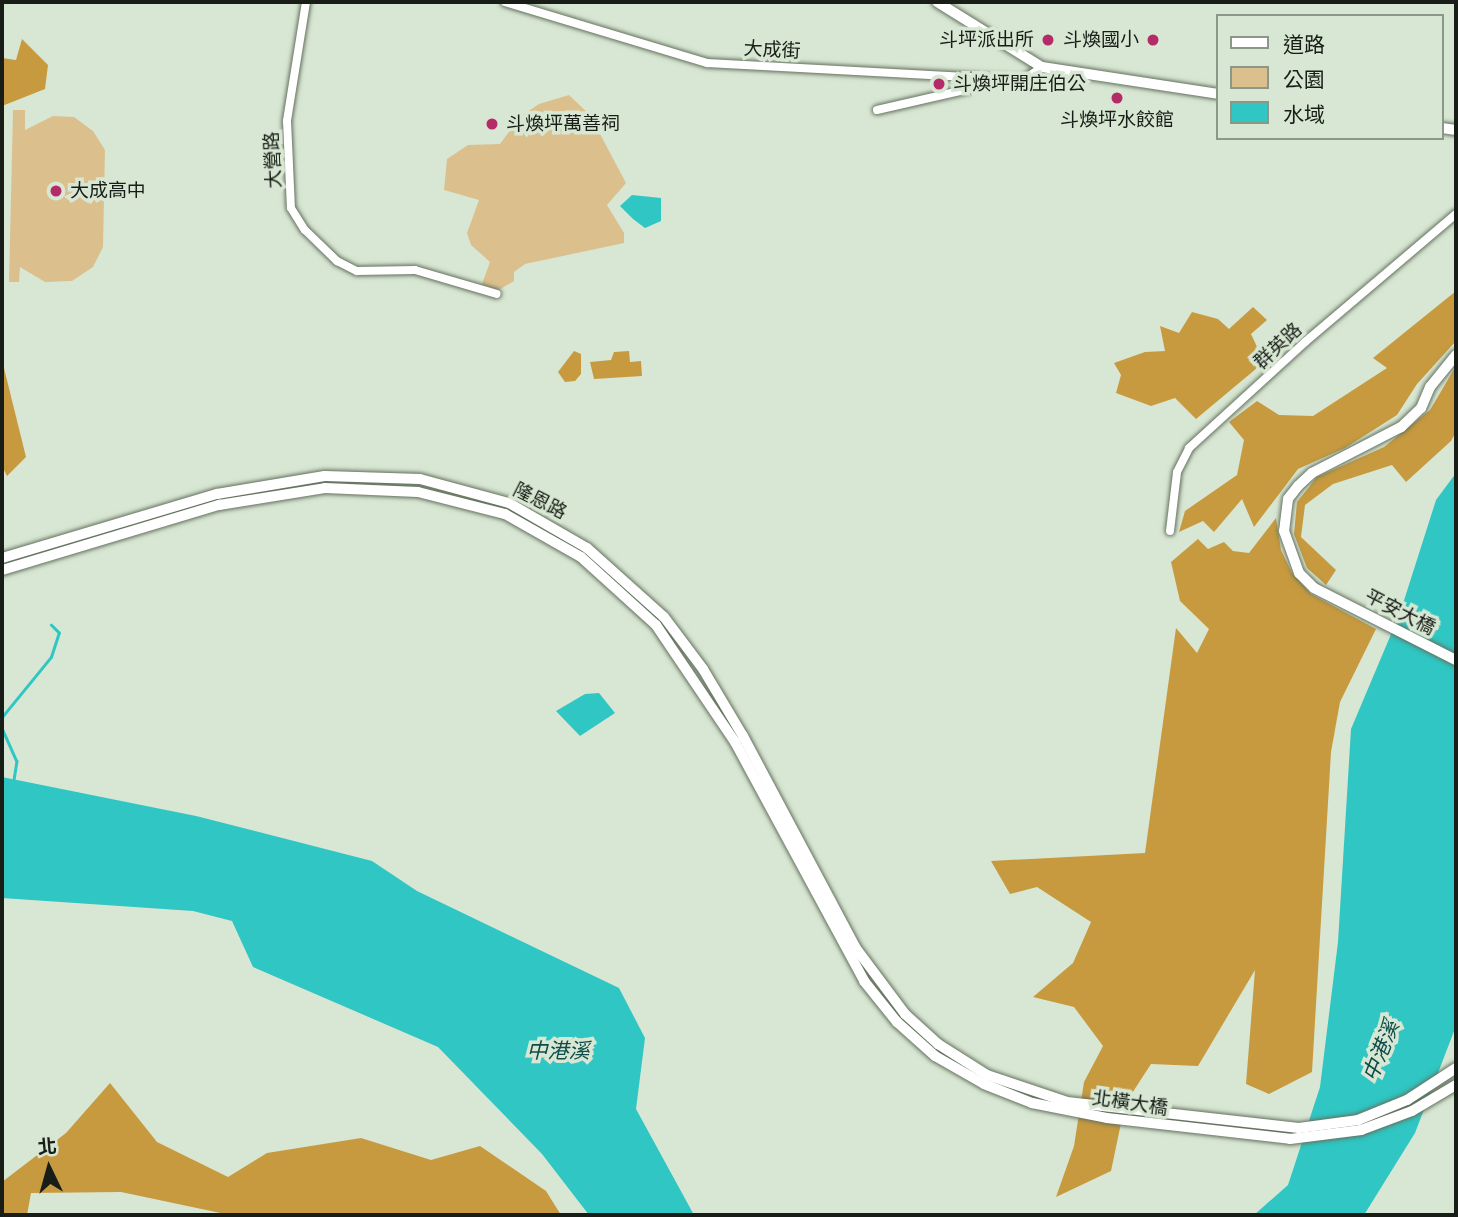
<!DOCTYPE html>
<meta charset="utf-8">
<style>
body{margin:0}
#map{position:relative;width:1458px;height:1217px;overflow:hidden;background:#d8e7d3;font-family:Rubik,"Noto Sans TC",sans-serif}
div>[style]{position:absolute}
.green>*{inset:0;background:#dbc08e}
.forest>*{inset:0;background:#c79a3f}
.water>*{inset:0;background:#2fc6c3}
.stream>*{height:2.5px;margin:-1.25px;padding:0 1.25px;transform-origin:1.25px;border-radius:1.25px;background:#2fc6c3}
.roads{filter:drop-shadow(0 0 2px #64715f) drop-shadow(0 0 2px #64715f)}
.street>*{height:8px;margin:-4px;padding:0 4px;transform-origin:4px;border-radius:4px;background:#fff}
.secondary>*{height:10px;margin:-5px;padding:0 5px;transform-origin:5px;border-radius:5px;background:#fff}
.dots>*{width:19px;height:19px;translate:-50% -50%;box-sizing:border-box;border:4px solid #d8e7d3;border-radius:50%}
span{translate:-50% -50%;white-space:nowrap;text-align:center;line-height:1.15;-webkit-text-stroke:7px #d8e7d3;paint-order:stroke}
.poi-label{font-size:19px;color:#181e17}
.right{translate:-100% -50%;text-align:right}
.left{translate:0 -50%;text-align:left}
.street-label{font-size:19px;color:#181e17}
.water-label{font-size:21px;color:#0c4c4a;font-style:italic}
.frame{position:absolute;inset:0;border:4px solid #181e17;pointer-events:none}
.legend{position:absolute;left:1216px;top:14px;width:228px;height:126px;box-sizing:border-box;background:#d8e7d3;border:2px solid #8b9788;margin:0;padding:9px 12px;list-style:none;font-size:21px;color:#181e17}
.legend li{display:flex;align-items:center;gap:14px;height:35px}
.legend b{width:35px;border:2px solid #8b9788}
.north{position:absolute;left:14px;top:1133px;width:70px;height:70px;-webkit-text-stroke:5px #d8e7d3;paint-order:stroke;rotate:355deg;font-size:19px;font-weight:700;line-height:28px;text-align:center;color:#181e17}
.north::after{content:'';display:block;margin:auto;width:24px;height:32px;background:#181e17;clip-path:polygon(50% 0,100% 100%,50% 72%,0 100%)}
</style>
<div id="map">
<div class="green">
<i style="clip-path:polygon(569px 95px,590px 115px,626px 183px,607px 205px,624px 233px,624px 243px,525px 264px,514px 272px,514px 281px,497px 291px,482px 284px,490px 262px,471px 245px,467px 233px,479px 200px,444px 190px,447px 159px,468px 145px,500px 144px,520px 117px,539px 104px)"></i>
<i style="clip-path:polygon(13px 110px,25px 110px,25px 130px,53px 116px,74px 117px,93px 131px,105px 150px,103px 247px,93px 267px,72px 281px,45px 282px,20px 267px,19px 282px,9px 282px)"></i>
</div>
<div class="forest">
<i style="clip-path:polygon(22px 39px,48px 65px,45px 89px,2px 106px,2px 58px,16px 60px)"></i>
<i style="clip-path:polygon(1456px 291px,1456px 341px,1417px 384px,1397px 415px,1345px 448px,1298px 469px,1254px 527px,1242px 499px,1214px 532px,1203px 521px,1179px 532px,1185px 511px,1237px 475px,1244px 440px,1229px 422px,1257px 401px,1279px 415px,1313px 416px,1387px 368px,1373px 358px)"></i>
<i style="clip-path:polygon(1253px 307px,1267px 320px,1251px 334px,1259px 351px,1286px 339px,1288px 342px,1196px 419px,1175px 398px,1151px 406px,1116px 393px,1121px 375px,1114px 363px,1145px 352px,1165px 351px,1160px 326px,1179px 333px,1192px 312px,1218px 319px,1229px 329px)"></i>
<i style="clip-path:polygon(574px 351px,581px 354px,581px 374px,575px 381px,565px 382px,558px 372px)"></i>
<i style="clip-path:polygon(629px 351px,630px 362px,641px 361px,642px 376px,594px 379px,590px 362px,611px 360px,614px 352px)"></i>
<i style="clip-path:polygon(2px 360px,26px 457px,7px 476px,2px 466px)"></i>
<i style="clip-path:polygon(1456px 366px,1456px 432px,1451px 441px,1406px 482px,1392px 465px,1333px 484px,1305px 505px,1301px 537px,1336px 570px,1326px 585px,1307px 568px,1294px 534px,1297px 502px,1317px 477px,1384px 447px,1430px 410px)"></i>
<i style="clip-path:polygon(1276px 518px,1281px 550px,1292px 573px,1311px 594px,1376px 629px,1340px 702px,1331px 752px,1312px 1072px,1269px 1094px,1246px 1084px,1255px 970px,1198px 1066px,1151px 1064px,1125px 1104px,1111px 1171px,1056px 1197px,1074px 1146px,1084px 1082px,1103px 1046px,1074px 1007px,1033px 997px,1073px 963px,1091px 922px,1037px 887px,1010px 894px,991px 861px,1145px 853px,1176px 628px,1197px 653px,1209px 629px,1180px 601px,1171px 562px,1198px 539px,1208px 549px,1224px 542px,1233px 551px,1249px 553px)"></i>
<i style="clip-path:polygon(110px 1083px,157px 1142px,228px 1177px,267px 1153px,361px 1138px,431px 1160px,480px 1146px,546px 1191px,561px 1215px,230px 1215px,121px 1192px,31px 1193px,27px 1215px,2px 1215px,2px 1182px,66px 1133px)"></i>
</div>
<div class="water">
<i style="clip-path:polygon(632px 195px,661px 198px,661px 221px,645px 228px,633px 219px,620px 206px)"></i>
<i style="clip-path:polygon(1456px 473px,1456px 1026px,1415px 1133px,1364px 1215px,1254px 1215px,1288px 1185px,1320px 1087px,1338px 942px,1351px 729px,1400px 613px,1436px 500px)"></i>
<i style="clip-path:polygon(599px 693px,615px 713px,580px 736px,556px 711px,585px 694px)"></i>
<i style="clip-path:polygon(2px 777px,196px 816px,372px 861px,417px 891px,619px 988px,645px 1038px,636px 1109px,694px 1215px,589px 1215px,542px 1154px,438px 1047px,253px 967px,232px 921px,193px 911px,2px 898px)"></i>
</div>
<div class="stream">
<i style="left:2px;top:717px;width:77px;rotate:-50.8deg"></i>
<i style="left:51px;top:657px;width:25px;rotate:-72deg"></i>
<i style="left:59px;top:633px;width:11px;rotate:-135deg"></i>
<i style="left:2px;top:728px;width:36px;rotate:66deg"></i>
<i style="left:17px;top:761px;width:19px;rotate:99deg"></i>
</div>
<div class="roads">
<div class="street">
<i style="left:306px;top:2px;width:121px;rotate:99.1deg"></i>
<i style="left:287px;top:121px;width:87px;rotate:87.4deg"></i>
<i style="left:291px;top:208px;width:26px;rotate:58deg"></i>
<i style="left:305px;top:230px;width:45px;rotate:44.1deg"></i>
<i style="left:337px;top:261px;width:22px;rotate:27deg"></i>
<i style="left:357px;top:271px;width:58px;rotate:-1deg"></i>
<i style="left:415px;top:270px;width:85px;rotate:16.3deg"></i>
<i style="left:505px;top:2px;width:211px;rotate:16.8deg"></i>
<i style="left:707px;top:63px;width:316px;rotate:3.1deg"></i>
<i style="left:1023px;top:80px;width:23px;rotate:-34deg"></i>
<i style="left:877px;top:110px;width:94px;rotate:-12.9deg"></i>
<i style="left:1170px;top:531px;width:59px;rotate:-83.2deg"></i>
<i style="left:1177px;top:472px;width:27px;rotate:-63deg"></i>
<i style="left:1189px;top:448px;width:157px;rotate:-42.4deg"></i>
<i style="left:1305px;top:342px;width:198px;rotate:-40.3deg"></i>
</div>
<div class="secondary">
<i style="left:937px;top:2px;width:123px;rotate:31.8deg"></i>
<i style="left:1042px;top:67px;width:178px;rotate:8.7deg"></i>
<i style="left:1442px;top:128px;width:14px;rotate:8deg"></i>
<i style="left:1456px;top:355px;width:41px;rotate:129.1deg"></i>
<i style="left:1430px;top:387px;width:23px;rotate:113deg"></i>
<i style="left:1421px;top:408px;width:28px;rotate:136deg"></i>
<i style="left:1401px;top:427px;width:100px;rotate:152.7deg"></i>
<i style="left:1312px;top:473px;width:19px;rotate:137deg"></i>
<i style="left:1298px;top:486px;width:16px;rotate:128deg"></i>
<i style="left:1288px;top:499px;width:32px;rotate:97deg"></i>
<i style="left:1284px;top:531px;width:45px;rotate:70.3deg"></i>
<i style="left:1299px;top:573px;width:21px;rotate:45deg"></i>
<i style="left:1314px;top:588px;width:159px;rotate:26.9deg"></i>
<i style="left:2px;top:558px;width:224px;rotate:-16.6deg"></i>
<i style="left:217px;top:494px;width:109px;rotate:-9.5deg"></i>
<i style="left:325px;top:476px;width:95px;rotate:1.8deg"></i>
<i style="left:420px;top:479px;width:92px;rotate:15.1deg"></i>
<i style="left:509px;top:503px;width:90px;rotate:30deg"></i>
<i style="left:587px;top:548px;width:103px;rotate:41.9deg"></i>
<i style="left:664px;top:617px;width:65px;rotate:53.1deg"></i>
<i style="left:703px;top:669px;width:78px;rotate:59.2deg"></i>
<i style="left:743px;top:736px;width:239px;rotate:62deg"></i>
<i style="left:855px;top:947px;width:84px;rotate:53.3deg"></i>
<i style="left:905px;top:1014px;width:45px;rotate:42.3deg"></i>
<i style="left:938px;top:1044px;width:58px;rotate:32.3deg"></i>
<i style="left:987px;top:1075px;width:84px;rotate:18.6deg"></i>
<i style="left:1067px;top:1102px;width:233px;rotate:6.4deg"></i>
<i style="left:1299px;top:1128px;width:60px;rotate:-7.7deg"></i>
<i style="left:1358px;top:1120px;width:53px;rotate:-22.2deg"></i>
<i style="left:1407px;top:1100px;width:59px;rotate:-33.1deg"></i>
<i style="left:2px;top:570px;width:227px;rotate:-16.7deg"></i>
<i style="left:219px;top:505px;width:107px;rotate:-9.1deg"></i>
<i style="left:325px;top:488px;width:93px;rotate:2.5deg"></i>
<i style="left:418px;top:492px;width:90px;rotate:14.2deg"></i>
<i style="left:505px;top:514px;width:87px;rotate:29.5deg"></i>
<i style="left:581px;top:557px;width:101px;rotate:42.2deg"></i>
<i style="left:656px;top:625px;width:141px;rotate:56deg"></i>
<i style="left:735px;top:742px;width:272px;rotate:61.6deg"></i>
<i style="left:864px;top:981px;width:53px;rotate:51.2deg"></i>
<i style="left:897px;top:1022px;width:51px;rotate:41.8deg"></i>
<i style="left:935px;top:1056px;width:56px;rotate:29.7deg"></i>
<i style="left:984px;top:1084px;width:52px;rotate:21.6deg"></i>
<i style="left:1032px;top:1103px;width:76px;rotate:11.3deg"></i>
<i style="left:1107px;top:1118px;width:184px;rotate:6.5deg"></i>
<i style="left:1290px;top:1139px;width:72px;rotate:-7.2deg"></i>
<i style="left:1361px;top:1130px;width:54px;rotate:-20.4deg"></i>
<i style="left:1412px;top:1111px;width:51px;rotate:-30.6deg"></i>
</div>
</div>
<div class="dots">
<i style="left:1048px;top:40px;background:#b52b67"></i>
<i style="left:1153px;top:40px;background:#b52b67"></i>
<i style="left:939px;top:84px;background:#b52b67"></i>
<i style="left:1117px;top:98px;background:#b52b67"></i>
<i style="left:492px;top:124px;background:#b52b67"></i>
<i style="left:56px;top:191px;background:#b52b67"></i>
</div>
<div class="poi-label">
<span class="right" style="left:1034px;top:40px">斗坪派出所</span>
<span class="right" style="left:1139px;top:40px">斗煥國小</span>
<span class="left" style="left:953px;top:84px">斗煥坪開庄伯公</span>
<span style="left:1117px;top:120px">斗煥坪水餃館</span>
<span class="left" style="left:506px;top:124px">斗煥坪萬善祠</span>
<span class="left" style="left:70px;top:191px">大成高中</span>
</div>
<div class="street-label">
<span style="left:772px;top:50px;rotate:3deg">大成街</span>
<span style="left:273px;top:160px;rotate:-93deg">大營路</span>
<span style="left:1278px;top:346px;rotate:-43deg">群英路</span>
<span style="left:540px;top:501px;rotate:27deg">隆恩路</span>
<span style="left:1400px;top:612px;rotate:27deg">平安大橋</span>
<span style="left:1130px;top:1103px;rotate:8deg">北橫大橋</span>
</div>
<div class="water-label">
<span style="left:558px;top:1051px">中港溪</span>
<span style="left:1381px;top:1051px;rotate:-68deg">中港溪</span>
</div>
<div class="frame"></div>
<ul class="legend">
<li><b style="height:9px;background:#fff"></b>道路</li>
<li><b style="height:19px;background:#dbc08e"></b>公園</li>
<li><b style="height:19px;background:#2fc6c3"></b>水域</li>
</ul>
<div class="north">北</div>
</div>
